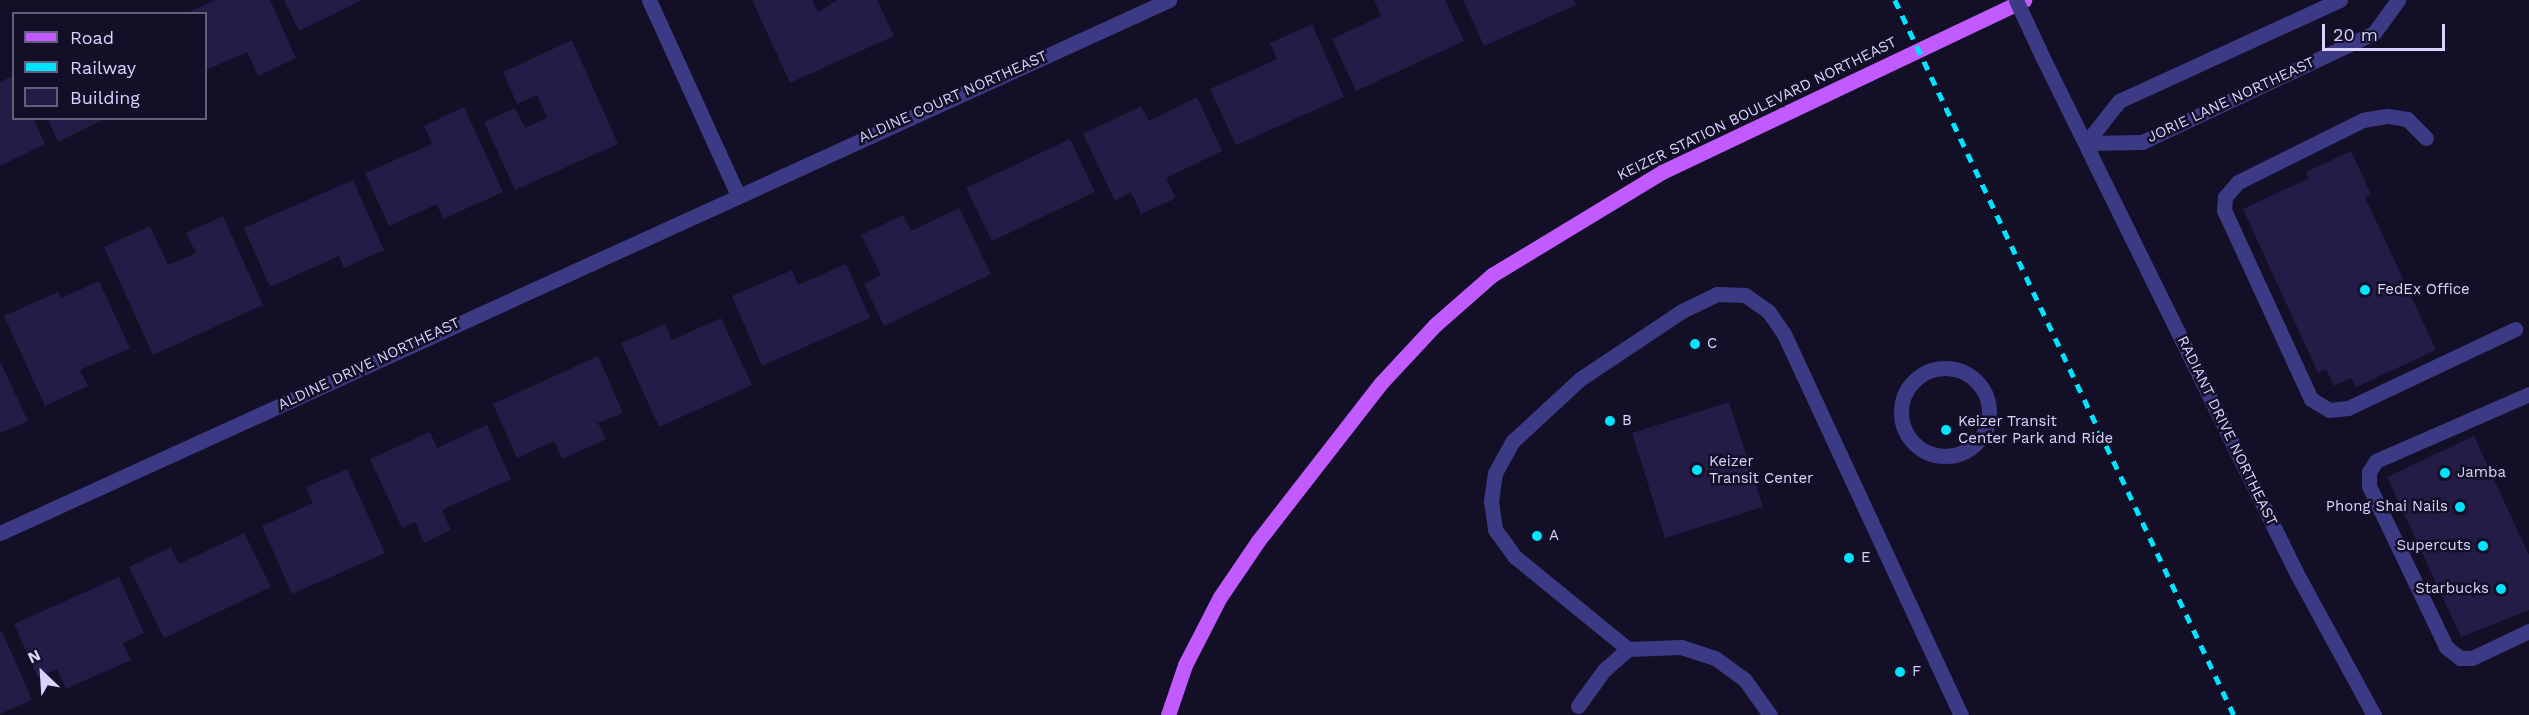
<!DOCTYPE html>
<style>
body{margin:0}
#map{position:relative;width:2529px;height:715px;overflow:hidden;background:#130f26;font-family:"Work Sans",sans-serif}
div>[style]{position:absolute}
.building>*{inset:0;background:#241b47}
.minor>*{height:15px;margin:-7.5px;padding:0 7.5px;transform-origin:7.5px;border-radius:7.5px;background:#3d3a85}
.minor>.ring{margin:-7.5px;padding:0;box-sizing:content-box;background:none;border:15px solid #3d3a85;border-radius:50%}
.major>*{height:15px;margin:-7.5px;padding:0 7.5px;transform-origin:7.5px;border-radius:7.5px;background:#c25bff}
.rail>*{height:4.5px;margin-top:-2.25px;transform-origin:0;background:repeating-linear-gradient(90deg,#00e5ff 0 9px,transparent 0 17px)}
.minor-bridge>*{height:15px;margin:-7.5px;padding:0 7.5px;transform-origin:7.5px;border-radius:7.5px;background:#3d3a85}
.dots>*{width:16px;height:16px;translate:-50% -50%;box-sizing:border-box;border:3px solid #130f26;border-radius:50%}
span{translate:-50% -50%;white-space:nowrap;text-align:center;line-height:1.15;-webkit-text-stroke:5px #130f26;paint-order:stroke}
.street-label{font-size:15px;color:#d9d4ff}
.poi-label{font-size:15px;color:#d9d4ff}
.left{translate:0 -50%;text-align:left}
.right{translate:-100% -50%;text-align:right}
.legend{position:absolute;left:12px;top:12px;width:195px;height:108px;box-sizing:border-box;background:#130f26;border:2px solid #625e7d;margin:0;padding:8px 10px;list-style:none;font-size:18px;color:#d9d4ff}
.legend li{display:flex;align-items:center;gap:12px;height:30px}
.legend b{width:30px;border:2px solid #625e7d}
.north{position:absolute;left:12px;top:643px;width:60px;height:60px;-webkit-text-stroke:4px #130f26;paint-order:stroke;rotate:335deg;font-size:16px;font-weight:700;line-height:24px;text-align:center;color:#d9d4ff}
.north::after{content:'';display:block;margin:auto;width:21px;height:27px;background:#d9d4ff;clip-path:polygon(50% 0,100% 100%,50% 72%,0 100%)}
.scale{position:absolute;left:2322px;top:24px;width:123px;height:27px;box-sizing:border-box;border:3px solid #d9d4ff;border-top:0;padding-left:8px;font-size:18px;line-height:21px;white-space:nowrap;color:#d9d4ff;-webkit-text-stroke:4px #130f26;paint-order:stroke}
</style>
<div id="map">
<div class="building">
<i style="clip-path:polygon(215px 0,270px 0,296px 58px,258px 76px,247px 52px,206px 70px,206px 14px,185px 14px)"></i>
<i style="clip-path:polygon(284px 0,362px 0,299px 31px)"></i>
<i style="clip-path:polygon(752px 0,812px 0,818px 12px,838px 0,877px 0,894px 36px,790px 83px)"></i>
<i style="clip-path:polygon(1374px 0,1445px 0,1464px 41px,1356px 91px,1332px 39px,1381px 16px)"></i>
<i style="clip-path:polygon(1463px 0,1574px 0,1576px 5px,1484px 46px)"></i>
<i style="clip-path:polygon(1312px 24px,1344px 97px,1236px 145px,1210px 89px,1277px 59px,1270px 43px)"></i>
<i style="clip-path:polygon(572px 40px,618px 144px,515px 190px,484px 122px,515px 108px,525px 128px,547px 118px,537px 95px,517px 104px,503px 72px)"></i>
<i style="clip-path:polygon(13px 76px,14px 118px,33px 118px,45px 144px,0 166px,0 82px)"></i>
<i style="clip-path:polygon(1197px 97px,1222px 151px,1166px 178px,1176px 198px,1141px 214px,1131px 192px,1115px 201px,1083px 134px,1141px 106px,1149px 121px)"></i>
<i style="clip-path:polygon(464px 107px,503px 192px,443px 219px,437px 204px,389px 226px,365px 173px,432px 144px,424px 126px)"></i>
<i style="clip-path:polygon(47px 118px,107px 118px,58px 142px)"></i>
<i style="clip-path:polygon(1070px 139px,1095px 192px,992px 241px,966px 188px)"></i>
<i style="clip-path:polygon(2351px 151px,2371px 194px,2365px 197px,2436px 350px,2356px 387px,2351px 378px,2334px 386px,2326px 369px,2318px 373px,2243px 209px,2309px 178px,2306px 172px)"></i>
<i style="clip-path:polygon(353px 180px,384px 250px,344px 268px,339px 256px,270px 287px,244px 228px)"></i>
<i style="clip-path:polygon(959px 208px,991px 274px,884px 326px,864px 284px,881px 275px,861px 235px,903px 215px,911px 231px)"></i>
<i style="clip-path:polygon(223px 216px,263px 305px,153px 355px,104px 247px,150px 226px,168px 265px,196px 253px,186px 233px)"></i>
<i style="clip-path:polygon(846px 264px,870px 318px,762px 366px,732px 296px,792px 270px,798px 285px)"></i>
<i style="clip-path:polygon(99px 281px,130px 348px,80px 370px,88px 386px,45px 406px,4px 316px,58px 292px,61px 298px)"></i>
<i style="clip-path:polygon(721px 318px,752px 385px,659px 427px,621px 343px,665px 324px,672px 340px)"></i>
<i style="clip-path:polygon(598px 356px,623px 413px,598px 423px,606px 439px,562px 459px,554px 441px,517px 458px,493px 404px)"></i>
<i style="clip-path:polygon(0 361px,28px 421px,0 433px)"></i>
<i style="clip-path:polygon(1729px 402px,1763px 507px,1665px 538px,1632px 433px)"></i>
<i style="clip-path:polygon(487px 425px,511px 479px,442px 510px,451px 530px,424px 543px,415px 522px,402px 528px,370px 459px,430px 432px,437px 448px)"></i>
<i style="clip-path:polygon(2474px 436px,2529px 555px,2529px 610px,2461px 637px,2387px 477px)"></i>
<i style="clip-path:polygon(347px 469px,385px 553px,292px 594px,262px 526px,313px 503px,306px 487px)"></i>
<i style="clip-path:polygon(244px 533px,271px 587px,164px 638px,129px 567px,171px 547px,179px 564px)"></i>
<i style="clip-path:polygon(119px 577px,144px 633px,123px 643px,131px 660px,66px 689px,57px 669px,38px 678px,14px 624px)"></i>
<i style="clip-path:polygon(2px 631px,32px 700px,0 714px,0 632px)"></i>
</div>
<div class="minor">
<i style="left:649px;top:0;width:214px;rotate:65.5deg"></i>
<i style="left:2042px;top:56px;width:577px;rotate:63.79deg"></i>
<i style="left:2297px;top:574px;width:161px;rotate:61.4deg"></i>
<i style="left:2426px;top:138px;width:27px;rotate:-135deg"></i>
<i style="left:2407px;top:119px;width:20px;rotate:-171deg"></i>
<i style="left:2387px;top:116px;width:24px;rotate:171deg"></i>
<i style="left:2363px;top:120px;width:140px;rotate:153.6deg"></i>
<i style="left:2238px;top:182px;width:20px;rotate:131deg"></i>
<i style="left:2225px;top:197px;width:13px;rotate:94deg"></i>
<i style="left:2224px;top:210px;width:208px;rotate:65.3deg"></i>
<i style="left:2311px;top:399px;width:21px;rotate:31deg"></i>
<i style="left:2329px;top:410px;width:19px;rotate:-6deg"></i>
<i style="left:2348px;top:408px;width:185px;rotate:-25.3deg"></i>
<i style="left:2086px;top:143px;width:56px;rotate:-1deg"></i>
<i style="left:2142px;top:142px;width:256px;rotate:-25.2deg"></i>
<i style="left:2374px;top:33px;width:41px;rotate:-54deg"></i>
<i style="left:2086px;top:143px;width:53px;rotate:-51.8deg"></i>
<i style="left:2119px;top:101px;width:243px;rotate:-24.6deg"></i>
<i class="ring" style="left:1901px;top:368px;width:73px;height:73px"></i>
<i style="left:2529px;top:394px;width:167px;rotate:156.4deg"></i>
<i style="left:2376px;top:461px;width:13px;rotate:122deg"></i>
<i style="left:2369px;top:472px;width:14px;rotate:90deg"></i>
<i style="left:2369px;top:486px;width:178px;rotate:64.4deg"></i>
<i style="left:2446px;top:647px;width:18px;rotate:38deg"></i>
<i style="left:2460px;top:658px;width:12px"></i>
<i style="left:2472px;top:658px;width:63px;rotate:-25.3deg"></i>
<i style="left:0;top:533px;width:1285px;rotate:-24.51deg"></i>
<i style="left:1628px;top:649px;width:146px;rotate:-140.8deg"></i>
<i style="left:1515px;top:557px;width:34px;rotate:-126deg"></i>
<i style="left:1495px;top:529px;width:28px;rotate:-98deg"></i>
<i style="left:1491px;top:501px;width:28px;rotate:-82deg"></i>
<i style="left:1495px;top:473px;width:37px;rotate:-61deg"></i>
<i style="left:1513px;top:441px;width:91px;rotate:-42.8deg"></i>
<i style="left:1580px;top:379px;width:123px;rotate:-33.7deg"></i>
<i style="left:1682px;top:311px;width:39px;rotate:-26deg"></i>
<i style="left:1717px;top:294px;width:28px;rotate:2deg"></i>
<i style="left:1745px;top:295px;width:28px;rotate:35deg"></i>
<i style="left:1768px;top:311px;width:28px;rotate:55deg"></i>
<i style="left:1784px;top:334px;width:420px;rotate:65.1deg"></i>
<i style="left:1578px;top:706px;width:44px;rotate:-54.2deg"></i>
<i style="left:1604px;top:670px;width:32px;rotate:-41deg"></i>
<i style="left:1628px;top:649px;width:53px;rotate:-2.2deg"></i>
<i style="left:1681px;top:647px;width:36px;rotate:18deg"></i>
<i style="left:1715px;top:658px;width:37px;rotate:36deg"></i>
<i style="left:1745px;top:680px;width:43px;rotate:54.5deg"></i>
</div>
<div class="major">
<i style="left:1168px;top:715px;width:53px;rotate:-71.2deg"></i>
<i style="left:1185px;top:665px;width:76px;rotate:-62.8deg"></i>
<i style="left:1220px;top:597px;width:68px;rotate:-55.8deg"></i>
<i style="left:1258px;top:541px;width:200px;rotate:-52.1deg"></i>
<i style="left:1381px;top:383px;width:79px;rotate:-47deg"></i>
<i style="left:1435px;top:325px;width:76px;rotate:-41.3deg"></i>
<i style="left:1492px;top:275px;width:199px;rotate:-31.2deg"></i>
<i style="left:1662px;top:172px;width:401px;rotate:-25.4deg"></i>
</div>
<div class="rail">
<i style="left:1895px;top:0;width:791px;rotate:64.63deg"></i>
</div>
<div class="minor-bridge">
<i style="left:2016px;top:0;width:62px;rotate:65.1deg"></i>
</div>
<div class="dots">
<i style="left:2365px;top:290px;background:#00e5ff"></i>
<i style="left:1695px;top:344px;background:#00e5ff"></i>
<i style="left:1610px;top:421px;background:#00e5ff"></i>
<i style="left:1946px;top:430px;background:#00e5ff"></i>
<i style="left:1697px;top:470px;background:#00e5ff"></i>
<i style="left:2445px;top:473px;background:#00e5ff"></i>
<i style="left:2460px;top:507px;background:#00e5ff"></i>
<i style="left:1537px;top:536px;background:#00e5ff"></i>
<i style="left:2483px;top:546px;background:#00e5ff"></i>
<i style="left:1849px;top:558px;background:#00e5ff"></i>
<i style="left:2501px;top:589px;background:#00e5ff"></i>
<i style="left:1900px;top:672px;background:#00e5ff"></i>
</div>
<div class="street-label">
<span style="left:953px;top:97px;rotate:-24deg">ALDINE COURT NORTHEAST</span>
<span style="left:2231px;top:100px;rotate:-25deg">JORIE LANE NORTHEAST</span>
<span style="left:1757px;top:109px;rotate:-26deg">KEIZER STATION BOULEVARD NORTHEAST</span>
<span style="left:369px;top:364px;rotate:-25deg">ALDINE DRIVE NORTHEAST</span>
<span style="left:2227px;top:431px;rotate:64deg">RADIANT DRIVE NORTHEAST</span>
</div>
<div class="poi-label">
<span class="left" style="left:2377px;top:290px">FedEx Office</span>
<span class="left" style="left:1707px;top:344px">C</span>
<span class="left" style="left:1622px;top:421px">B</span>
<span class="left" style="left:1958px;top:430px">Keizer Transit<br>Center Park and Ride</span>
<span class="left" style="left:1709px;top:470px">Keizer<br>Transit Center</span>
<span class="left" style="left:2457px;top:473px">Jamba</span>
<span class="right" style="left:2448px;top:507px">Phong Shai Nails</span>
<span class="left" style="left:1549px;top:536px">A</span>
<span class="right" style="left:2471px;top:546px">Supercuts</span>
<span class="left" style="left:1861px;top:558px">E</span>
<span class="right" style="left:2489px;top:589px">Starbucks</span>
<span class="left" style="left:1912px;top:672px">F</span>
</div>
<ul class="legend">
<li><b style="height:8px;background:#c25bff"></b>Road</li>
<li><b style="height:8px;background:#00e5ff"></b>Railway</li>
<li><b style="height:16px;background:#241b47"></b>Building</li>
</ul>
<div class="north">N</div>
<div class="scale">20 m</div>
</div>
